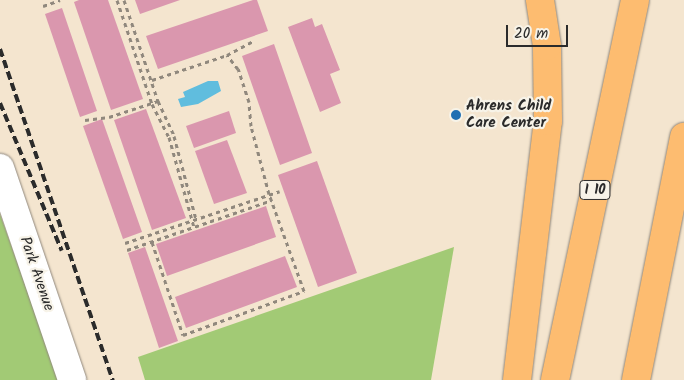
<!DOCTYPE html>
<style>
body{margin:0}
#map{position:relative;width:684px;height:380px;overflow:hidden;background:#f4e5cf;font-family:Kalam,sans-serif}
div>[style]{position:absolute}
.green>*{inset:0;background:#a2ca75}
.water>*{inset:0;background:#60bdde}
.building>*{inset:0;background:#da97ae}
.path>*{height:3px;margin-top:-1.5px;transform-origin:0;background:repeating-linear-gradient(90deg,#90887d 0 4px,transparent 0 8px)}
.roads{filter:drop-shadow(0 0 1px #90887d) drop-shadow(0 0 1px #90887d)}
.minor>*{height:28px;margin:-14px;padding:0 14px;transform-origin:14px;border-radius:14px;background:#fff}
.highway>*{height:28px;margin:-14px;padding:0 14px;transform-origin:14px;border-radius:14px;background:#fdbc70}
.rail>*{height:4px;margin-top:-2px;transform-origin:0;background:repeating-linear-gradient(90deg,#2b2b2b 0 8px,transparent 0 12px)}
.dots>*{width:14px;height:14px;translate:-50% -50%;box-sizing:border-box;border:2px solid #f7f3e8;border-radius:50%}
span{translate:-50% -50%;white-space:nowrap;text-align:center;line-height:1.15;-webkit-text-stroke:4.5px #f7f3e8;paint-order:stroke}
.shield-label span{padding:1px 4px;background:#f7f3e8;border:1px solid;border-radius:4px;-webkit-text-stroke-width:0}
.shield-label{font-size:14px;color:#2b2b2b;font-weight:700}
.poi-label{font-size:15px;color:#2b2b2b;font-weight:700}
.left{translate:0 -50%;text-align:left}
.street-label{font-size:15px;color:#2b2b2b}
.scale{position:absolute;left:506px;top:25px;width:62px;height:22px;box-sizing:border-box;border:2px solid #2b2b2b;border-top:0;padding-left:6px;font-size:15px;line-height:18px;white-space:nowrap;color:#2b2b2b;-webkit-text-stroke:4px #f7f3e8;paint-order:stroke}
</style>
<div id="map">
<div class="green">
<i style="clip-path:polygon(0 214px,59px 380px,0 380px)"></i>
<i style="clip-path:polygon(454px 247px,431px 380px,145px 380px,138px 357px)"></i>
</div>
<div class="water">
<i style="clip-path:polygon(208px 81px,218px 81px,221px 91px,198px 104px,181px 107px,178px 99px,185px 97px,183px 92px)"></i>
</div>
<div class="building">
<i style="clip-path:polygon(79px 0,108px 0,143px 99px,111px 110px,74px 2px)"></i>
<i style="clip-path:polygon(135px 0,180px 0,140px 14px)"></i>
<i style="clip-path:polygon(253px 0,257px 0,268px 31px,158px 69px,146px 36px)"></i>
<i style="clip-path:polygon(62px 8px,97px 111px,80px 117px,45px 14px)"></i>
<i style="clip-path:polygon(312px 18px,315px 27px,322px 24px,340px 70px,330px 74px,341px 103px,320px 112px,288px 27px)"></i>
<i style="clip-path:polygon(274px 44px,312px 153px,280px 165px,242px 56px)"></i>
<i style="clip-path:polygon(146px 109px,186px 218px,152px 230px,114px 120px)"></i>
<i style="clip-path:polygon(229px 111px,236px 133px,194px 148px,186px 126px)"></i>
<i style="clip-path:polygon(102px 119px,142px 232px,123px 239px,83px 126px)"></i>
<i style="clip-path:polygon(227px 140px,247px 193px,214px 204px,195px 151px)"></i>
<i style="clip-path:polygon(317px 161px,357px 273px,318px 287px,278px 175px)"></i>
<i style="clip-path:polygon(266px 206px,276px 237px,167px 276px,156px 244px)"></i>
<i style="clip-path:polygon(145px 247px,178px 341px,159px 348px,128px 253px)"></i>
<i style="clip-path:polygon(285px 256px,297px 287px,186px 328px,175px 297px)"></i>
</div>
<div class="path">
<i style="left:117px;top:0;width:110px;rotate:71.4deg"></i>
<i style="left:152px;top:104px;width:37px;rotate:63deg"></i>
<i style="left:169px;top:137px;width:93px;rotate:74.5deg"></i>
<i style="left:124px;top:0;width:107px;rotate:71.4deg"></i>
<i style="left:158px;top:101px;width:38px;rotate:65deg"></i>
<i style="left:174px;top:136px;width:86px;rotate:75.2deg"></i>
<i style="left:43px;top:6px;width:18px;rotate:-19deg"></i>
<i style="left:152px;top:80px;width:79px;rotate:-18.4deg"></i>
<i style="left:227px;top:55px;width:30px;rotate:-28deg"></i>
<i style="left:85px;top:120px;width:24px;rotate:-7deg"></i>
<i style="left:109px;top:117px;width:52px;rotate:-18.1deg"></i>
<i style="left:152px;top:242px;width:98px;rotate:71.6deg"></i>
<i style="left:183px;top:335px;width:129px;rotate:-20deg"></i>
<i style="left:304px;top:291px;width:103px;rotate:-109.8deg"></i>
<i style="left:269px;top:194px;width:70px;rotate:-104.8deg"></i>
<i style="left:251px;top:126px;width:24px;rotate:-95deg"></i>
<i style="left:249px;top:102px;width:35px;rotate:-108deg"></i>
<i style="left:238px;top:69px;width:18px;rotate:-128deg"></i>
<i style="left:125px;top:243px;width:163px;rotate:-18.5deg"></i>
<i style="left:127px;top:250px;width:153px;rotate:-19deg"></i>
</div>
<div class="roads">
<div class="minor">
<i style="left:0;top:168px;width:224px;rotate:71.2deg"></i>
</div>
<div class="highway">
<i style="left:517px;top:380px;width:261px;rotate:-83.2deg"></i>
<i style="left:548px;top:121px;width:75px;rotate:-90.8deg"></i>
<i style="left:547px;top:46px;width:47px;rotate:-98.7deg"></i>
<i style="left:555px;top:380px;width:388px;rotate:-78.1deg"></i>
<i style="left:636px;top:380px;width:248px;rotate:-78.8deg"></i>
</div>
</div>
<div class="rail">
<i style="left:0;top:49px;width:350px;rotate:71.2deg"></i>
<i style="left:0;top:103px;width:160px;rotate:67.3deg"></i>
</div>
<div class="dots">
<i style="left:456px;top:115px;background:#1f6fb2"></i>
</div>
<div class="shield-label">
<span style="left:595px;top:190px">I 10</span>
</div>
<div class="poi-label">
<span class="left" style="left:466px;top:115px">Ahrens Child<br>Care Center</span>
</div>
<div class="street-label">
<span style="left:36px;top:274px;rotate:71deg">Park Avenue</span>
</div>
<div class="scale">20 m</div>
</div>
